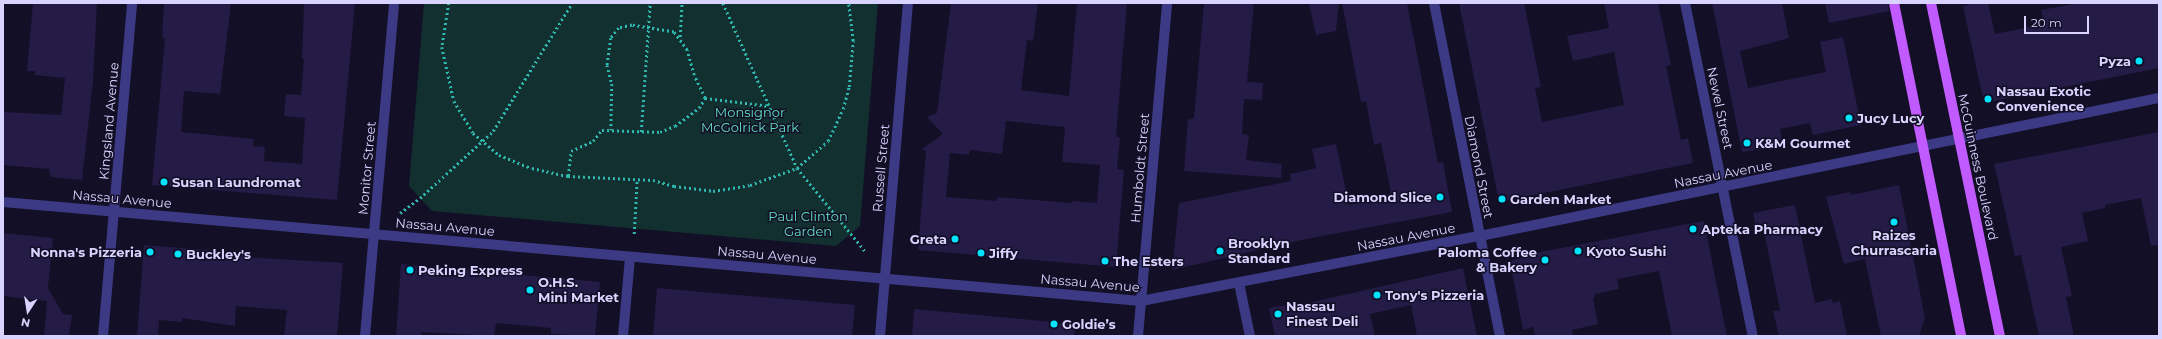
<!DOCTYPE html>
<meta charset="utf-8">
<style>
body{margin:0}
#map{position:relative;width:2162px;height:339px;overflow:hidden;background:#130f26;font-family:Montserrat,sans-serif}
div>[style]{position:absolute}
.green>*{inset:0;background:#12302f}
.building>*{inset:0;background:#241b47}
.path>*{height:2.5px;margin-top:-1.25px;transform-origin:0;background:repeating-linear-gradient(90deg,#2fb8b0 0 2px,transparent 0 5px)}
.minor>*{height:10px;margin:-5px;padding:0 5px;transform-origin:5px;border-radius:5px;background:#3d3a85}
.primary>*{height:10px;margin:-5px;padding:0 5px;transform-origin:5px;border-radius:5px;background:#c25bff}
.dots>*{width:11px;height:11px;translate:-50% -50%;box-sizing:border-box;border:2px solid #130f26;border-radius:50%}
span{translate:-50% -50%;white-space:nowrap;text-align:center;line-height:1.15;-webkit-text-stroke:3px #130f26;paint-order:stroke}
.poi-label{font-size:13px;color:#d9d4ff;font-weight:700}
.right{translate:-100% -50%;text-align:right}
.left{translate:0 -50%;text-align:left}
.street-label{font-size:13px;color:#d9d4ff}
.park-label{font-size:13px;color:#5fe0c0}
.frame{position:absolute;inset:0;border:4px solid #d9d4ff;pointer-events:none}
.north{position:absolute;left:8px;top:291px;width:40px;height:40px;-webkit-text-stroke:3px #130f26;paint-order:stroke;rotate:192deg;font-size:11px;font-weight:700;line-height:16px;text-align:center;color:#d9d4ff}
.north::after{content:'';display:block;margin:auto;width:14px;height:18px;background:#d9d4ff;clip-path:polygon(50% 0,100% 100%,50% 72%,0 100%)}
.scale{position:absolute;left:2024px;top:16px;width:65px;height:18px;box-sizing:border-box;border:2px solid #d9d4ff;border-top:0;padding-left:5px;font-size:12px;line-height:14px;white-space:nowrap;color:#d9d4ff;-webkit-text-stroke:3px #130f26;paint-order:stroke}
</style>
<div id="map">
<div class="green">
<i style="clip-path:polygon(424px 3px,878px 3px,860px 226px,836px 246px,432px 211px,409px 186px)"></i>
</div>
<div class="building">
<i style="clip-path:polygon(33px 3px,97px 3px,93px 81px,82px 180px,51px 177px,49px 169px,3px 165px,3px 112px,61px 115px,65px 78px,35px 75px,35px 71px,27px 71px)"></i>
<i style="clip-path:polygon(164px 3px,231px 3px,220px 94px,184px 91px,181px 132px,254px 139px,253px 146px,265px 147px,264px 161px,302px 164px,305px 118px,284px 116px,286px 94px,301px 95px,304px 59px,302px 59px,304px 3px,355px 3px,337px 200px,152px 185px,165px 38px,162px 38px)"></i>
<i style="clip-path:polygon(evenodd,951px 3px,1038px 3px,1033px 41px,1027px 40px,1021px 90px,1069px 96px,1077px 3px,1127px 3px,1116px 136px,1120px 138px,1117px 169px,1124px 170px,1116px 267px,918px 250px,926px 151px,921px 150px,943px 134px,927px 117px,937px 113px,951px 3px,1006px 121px,1065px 127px,1062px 162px,1100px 165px,1097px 203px,1072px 201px,1072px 203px,997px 197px,997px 201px,946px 197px,950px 153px,969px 155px,970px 150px,1002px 154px,1006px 121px)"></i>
<i style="clip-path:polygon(1204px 3px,1254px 3px,1247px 82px,1263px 83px,1262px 100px,1244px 99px,1242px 134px,1249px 135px,1246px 160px,1282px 164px,1281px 178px,1184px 171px,1188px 120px,1194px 118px)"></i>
<i style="clip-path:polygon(1309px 3px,1339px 3px,1336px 31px,1316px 35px)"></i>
<i style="clip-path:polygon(1342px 3px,1407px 3px,1438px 163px,1443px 162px,1452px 212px,1306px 239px,1172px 270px,1179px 203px,1291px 181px,1290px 174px,1316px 168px,1312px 149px,1336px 144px,1349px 205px,1392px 197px,1381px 143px,1374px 145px,1366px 101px,1361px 102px)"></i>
<i style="clip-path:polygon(1459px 3px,1524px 3px,1541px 87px,1535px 88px,1542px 122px,1624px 105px,1614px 52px,1573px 61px,1567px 36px,1609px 28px,1604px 3px,1658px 3px,1671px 65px,1666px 66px,1681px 140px,1688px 138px,1693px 163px,1499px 202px)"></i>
<i style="clip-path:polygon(1712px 3px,1782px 3px,1789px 38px,1740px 51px,1748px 88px,1826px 72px,1820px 42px,1843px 37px,1861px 125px,1813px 135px,1810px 123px,1780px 129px,1783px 146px,1742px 152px)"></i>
<i style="clip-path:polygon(1825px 3px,1888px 3px,1889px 11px,1829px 23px)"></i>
<i style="clip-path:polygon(1967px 3px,1988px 3px,1995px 34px,2044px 24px,2041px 10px,2079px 3px,2159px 3px,2159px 68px,1984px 103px,1963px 6px,1968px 5px)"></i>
<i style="clip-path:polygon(2159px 132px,2159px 245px,2151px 246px,2141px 198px,2105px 205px,2105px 208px,2082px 213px,2088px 241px,2061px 247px,2072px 296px,2066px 297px,2074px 336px,2039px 336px,2021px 255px,2015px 256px,1994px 164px)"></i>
<i style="clip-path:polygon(1899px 185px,1925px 318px,1919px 336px,1881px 336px,1865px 259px,1844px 264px,1826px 197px,1850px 192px,1851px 195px)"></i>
<i style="clip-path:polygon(1795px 205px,1815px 303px,1832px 299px,1833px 303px,1840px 301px,1847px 336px,1779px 336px,1773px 311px,1780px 310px,1772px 271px,1764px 231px,1757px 233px,1753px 213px)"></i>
<i style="clip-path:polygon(1704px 221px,1727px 336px,1672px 336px,1659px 271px,1617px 279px,1619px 289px,1595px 294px,1595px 297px,1593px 298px,1598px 324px,1572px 330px,1573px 336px,1535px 336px,1533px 327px,1523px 330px,1510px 261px,1540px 252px)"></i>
<i style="clip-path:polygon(3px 233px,53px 238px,48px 288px,63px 314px,72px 315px,69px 336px,44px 336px,47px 301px,3px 296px)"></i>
<i style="clip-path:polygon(144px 245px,245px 253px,244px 257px,343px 263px,337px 336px,284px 336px,287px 310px,236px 306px,235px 326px,182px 318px,182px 322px,159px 320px,158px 336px,137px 336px)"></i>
<i style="clip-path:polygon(401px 264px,600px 282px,595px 336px,551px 334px,551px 328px,496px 323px,494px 336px,421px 332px,421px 336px,396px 336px)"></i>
<i style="clip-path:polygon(1463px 268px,1477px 336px,1417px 336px,1411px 305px,1370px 314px,1375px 336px,1275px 336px,1269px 308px,1286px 305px,1286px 308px)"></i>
<i style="clip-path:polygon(657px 288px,855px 305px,852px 336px,653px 336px)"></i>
<i style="clip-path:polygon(914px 309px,1075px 324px,1074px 336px,912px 336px)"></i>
</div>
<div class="path">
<i style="left:449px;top:3px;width:45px;rotate:99deg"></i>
<i style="left:442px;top:47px;width:55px;rotate:77.5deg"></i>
<i style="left:454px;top:101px;width:37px;rotate:59deg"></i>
<i style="left:473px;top:133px;width:34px;rotate:40deg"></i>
<i style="left:499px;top:155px;width:35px;rotate:22deg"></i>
<i style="left:532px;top:168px;width:37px;rotate:13deg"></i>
<i style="left:568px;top:176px;width:85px;rotate:2.7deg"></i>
<i style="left:653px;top:180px;width:22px;rotate:16deg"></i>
<i style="left:674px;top:186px;width:39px;rotate:7deg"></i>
<i style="left:713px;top:191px;width:37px;rotate:-9deg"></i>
<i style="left:750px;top:185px;width:50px;rotate:-19.9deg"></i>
<i style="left:797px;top:168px;width:41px;rotate:-41.1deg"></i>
<i style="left:828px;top:141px;width:35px;rotate:-65deg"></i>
<i style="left:843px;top:109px;width:23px;rotate:-75deg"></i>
<i style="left:849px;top:87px;width:46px;rotate:-85deg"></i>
<i style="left:853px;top:41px;width:38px;rotate:-97deg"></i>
<i style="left:723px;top:3px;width:181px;rotate:65.8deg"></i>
<i style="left:797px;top:168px;width:109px;rotate:50.6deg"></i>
<i style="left:680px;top:37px;width:34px;rotate:-87deg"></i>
<i style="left:705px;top:98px;width:64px;rotate:7.1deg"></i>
<i style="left:641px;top:132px;width:129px;rotate:-86deg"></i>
<i style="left:568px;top:176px;width:25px;rotate:-83deg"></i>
<i style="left:571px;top:151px;width:24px;rotate:-24deg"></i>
<i style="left:593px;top:141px;width:14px;rotate:-51deg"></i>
<i style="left:602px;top:130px;width:58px;rotate:2deg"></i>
<i style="left:660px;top:132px;width:16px;rotate:-22deg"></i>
<i style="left:675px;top:126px;width:30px;rotate:-37deg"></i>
<i style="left:699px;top:108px;width:12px;rotate:-59deg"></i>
<i style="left:705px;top:98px;width:25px;rotate:-116deg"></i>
<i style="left:694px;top:75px;width:26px;rotate:-106deg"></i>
<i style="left:687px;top:50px;width:22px;rotate:-126deg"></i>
<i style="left:674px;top:32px;width:43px;rotate:-170.5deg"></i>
<i style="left:632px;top:25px;width:13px;rotate:167deg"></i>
<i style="left:619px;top:28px;width:13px;rotate:129deg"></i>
<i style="left:611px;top:38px;width:27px;rotate:98deg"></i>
<i style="left:607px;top:65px;width:20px;rotate:75deg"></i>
<i style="left:612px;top:84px;width:46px;rotate:91.2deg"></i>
<i style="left:400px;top:213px;width:25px;rotate:-37deg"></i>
<i style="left:420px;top:198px;width:99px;rotate:-42.5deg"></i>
<i style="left:493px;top:131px;width:150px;rotate:-58.3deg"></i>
<i style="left:634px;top:234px;width:55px;rotate:-86.9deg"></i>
</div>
<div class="minor">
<i style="left:1434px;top:3px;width:339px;rotate:78.8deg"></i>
<i style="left:1685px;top:3px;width:340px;rotate:78.5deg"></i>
<i style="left:3px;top:202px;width:1142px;rotate:4.97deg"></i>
<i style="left:1141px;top:301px;width:345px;rotate:-10.9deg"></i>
<i style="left:1480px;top:236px;width:693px;rotate:-11.49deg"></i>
<i style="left:1239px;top:283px;width:54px;rotate:78.3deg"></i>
<i style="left:103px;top:336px;width:334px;rotate:-85deg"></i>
<i style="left:365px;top:336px;width:334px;rotate:-85deg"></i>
<i style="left:623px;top:336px;width:79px;rotate:-84.9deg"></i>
<i style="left:880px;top:336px;width:334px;rotate:-85.2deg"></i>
<i style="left:1138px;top:336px;width:334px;rotate:-85deg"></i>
</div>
<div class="primary">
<i style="left:1894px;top:3px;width:340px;rotate:78.6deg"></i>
<i style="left:1931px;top:3px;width:340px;rotate:78.3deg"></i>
</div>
<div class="dots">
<i style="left:2139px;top:61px;background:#00e5ff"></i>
<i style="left:1988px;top:99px;background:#00e5ff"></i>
<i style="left:1849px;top:118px;background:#00e5ff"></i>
<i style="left:1747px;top:143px;background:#00e5ff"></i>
<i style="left:164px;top:182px;background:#00e5ff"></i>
<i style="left:1440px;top:197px;background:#00e5ff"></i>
<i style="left:1502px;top:199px;background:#00e5ff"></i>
<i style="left:1894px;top:222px;background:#00e5ff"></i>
<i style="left:1693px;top:229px;background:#00e5ff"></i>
<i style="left:955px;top:239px;background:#00e5ff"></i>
<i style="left:1220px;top:251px;background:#00e5ff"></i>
<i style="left:1578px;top:251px;background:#00e5ff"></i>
<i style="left:150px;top:252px;background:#00e5ff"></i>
<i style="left:981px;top:253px;background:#00e5ff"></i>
<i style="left:178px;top:254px;background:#00e5ff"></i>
<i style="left:1545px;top:260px;background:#00e5ff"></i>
<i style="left:1105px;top:261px;background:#00e5ff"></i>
<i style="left:410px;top:270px;background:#00e5ff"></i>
<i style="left:530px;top:290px;background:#00e5ff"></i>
<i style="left:1377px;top:295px;background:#00e5ff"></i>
<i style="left:1278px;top:314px;background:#00e5ff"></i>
<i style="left:1054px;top:324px;background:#00e5ff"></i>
</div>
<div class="poi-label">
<span class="right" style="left:2131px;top:61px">Pyza</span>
<span class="left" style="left:1996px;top:99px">Nassau Exotic<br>Convenience</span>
<span class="left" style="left:1857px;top:118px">Jucy Lucy</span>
<span class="left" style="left:1755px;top:143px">K&amp;M Gourmet</span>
<span class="left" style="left:172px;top:182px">Susan Laundromat</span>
<span class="right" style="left:1432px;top:197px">Diamond Slice</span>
<span class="left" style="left:1510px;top:199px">Garden Market</span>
<span class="left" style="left:1701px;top:229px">Apteka Pharmacy</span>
<span style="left:1894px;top:243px">Raizes<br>Churrascaria</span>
<span class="right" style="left:947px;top:239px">Greta</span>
<span class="left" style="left:1228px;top:251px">Brooklyn<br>Standard</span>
<span class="left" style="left:1586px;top:251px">Kyoto Sushi</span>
<span class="right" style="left:142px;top:252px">Nonna's Pizzeria</span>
<span class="left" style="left:989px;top:253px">Jiffy</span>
<span class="right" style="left:1537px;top:260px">Paloma Coffee<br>&amp; Bakery</span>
<span class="left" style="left:186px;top:254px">Buckley's</span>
<span class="left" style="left:1113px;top:261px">The Esters</span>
<span class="left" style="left:418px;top:270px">Peking Express</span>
<span class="left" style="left:538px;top:290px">O.H.S.<br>Mini Market</span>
<span class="left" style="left:1385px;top:295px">Tony's Pizzeria</span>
<span class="left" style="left:1286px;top:314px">Nassau<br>Finest Deli</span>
<span class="left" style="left:1062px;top:324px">Goldie’s</span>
</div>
<div class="street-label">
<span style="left:1720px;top:108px;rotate:78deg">Newel Street</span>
<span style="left:109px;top:121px;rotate:-85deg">Kingsland Avenue</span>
<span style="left:1479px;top:167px;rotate:79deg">Diamond Street</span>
<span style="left:1978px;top:167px;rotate:78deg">McGuinness Boulevard</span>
<span style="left:367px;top:168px;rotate:-85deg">Monitor Street</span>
<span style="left:881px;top:168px;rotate:-85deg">Russell Street</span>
<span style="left:1140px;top:168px;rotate:-85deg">Humboldt Street</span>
<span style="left:1723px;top:174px;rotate:-11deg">Nassau Avenue</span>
<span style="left:122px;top:199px;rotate:5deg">Nassau Avenue</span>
<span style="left:445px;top:227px;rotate:5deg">Nassau Avenue</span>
<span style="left:1406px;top:237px;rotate:-11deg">Nassau Avenue</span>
<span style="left:767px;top:255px;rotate:5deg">Nassau Avenue</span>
<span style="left:1090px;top:283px;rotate:5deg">Nassau Avenue</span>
</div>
<div class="park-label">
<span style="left:750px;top:120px">Monsignor<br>McGolrick Park</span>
<span style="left:808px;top:224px">Paul Clinton<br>Garden</span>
</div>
<div class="frame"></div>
<div class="north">N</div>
<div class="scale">20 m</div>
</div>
